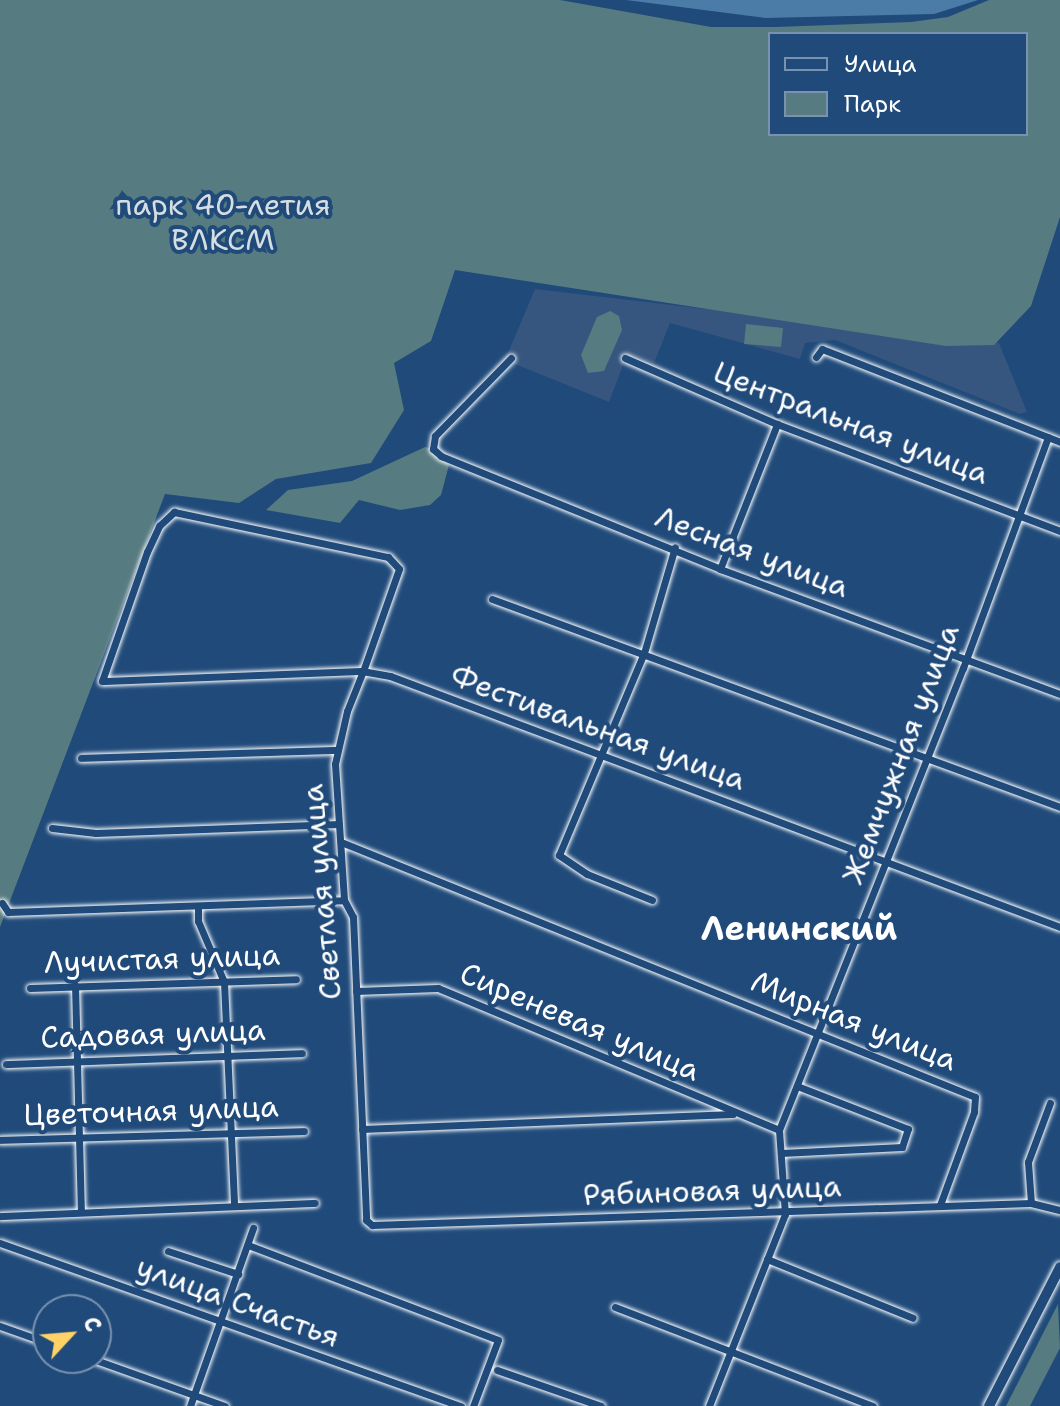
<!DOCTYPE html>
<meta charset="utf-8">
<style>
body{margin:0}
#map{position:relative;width:1060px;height:1406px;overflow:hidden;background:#1f4a7a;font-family:"Shantell Sans",sans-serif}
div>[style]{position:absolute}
.built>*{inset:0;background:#36567f}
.green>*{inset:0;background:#567b81}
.water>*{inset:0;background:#4b7ca8}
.roads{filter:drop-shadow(0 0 2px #fff) drop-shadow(0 0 2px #fff)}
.minor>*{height:7px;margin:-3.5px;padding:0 3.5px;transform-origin:3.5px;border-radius:3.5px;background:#1f4a7a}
.secondary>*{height:10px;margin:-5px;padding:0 5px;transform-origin:5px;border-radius:5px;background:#1f4a7a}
span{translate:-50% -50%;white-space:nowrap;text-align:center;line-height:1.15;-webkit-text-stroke:8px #1f4a7a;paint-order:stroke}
.park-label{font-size:30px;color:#d5dee0}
.street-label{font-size:30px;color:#fff}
.quarter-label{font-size:34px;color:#fff;font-weight:700}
.legend{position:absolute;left:768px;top:32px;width:260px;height:104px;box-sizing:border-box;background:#1f4a7a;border:2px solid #7992af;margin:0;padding:10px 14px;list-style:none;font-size:24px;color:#fff}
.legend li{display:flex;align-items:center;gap:16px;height:40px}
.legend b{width:40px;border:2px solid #7992af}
.north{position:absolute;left:32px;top:1294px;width:80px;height:80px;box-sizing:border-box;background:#1f4a7a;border:2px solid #7992af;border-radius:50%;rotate:64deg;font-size:22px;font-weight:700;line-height:32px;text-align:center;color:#fff}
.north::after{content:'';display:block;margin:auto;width:28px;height:36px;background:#ffd166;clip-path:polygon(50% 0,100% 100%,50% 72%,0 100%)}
</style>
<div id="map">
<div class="built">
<i style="clip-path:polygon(535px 289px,999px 343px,1027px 412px,1020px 414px,835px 340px,805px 343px,800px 359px,670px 323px,654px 363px,633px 355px,625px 360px,609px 402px,505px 360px)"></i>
</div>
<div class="green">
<i style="clip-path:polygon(evenodd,0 0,560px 0,711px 27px,776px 27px,911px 22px,948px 17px,989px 0,1060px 0,1060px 217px,1031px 306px,994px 345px,946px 346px,455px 270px,431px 341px,394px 363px,404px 410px,371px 463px,276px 479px,239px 503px,165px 494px,0 927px,0 0,770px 34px,1026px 34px,1026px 134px,770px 134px,770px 34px)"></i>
<i style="clip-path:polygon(610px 311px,619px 316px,622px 330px,604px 371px,588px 373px,581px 355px,597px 317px)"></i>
<i style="clip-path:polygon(746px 324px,783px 328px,781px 347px,744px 344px)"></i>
<i style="clip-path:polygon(425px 447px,435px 450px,449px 465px,441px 495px,430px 505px,400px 510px,359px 500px,340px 523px,266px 510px,288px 490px,352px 481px)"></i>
<i style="clip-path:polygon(1058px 1304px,1060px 1348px,1030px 1406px,1006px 1406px)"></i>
</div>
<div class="water">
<i style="clip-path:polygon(626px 0,978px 0,934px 14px,765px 18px)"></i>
</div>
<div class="roads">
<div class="minor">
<i style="left:816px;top:357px;width:10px;rotate:-53deg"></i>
<i style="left:822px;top:349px;width:256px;rotate:21.3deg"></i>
<i style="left:511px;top:358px;width:109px;rotate:134.3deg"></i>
<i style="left:435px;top:436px;width:13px;rotate:99deg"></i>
<i style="left:433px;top:449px;width:11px;rotate:41deg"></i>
<i style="left:441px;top:456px;width:301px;rotate:22deg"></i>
<i style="left:720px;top:569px;width:362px;rotate:20.2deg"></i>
<i style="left:625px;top:358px;width:166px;rotate:23.5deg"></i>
<i style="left:777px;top:424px;width:303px;rotate:20.7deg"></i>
<i style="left:720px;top:569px;width:156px;rotate:-68.5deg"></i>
<i style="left:492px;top:599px;width:605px;rotate:20.11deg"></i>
<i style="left:81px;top:758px;width:256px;rotate:-1.8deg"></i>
<i style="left:52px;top:828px;width:44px;rotate:6.5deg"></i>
<i style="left:96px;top:833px;width:243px;rotate:-2.1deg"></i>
<i style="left:341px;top:842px;width:683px;rotate:21.91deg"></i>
<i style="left:975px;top:1097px;width:15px;rotate:94deg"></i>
<i style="left:974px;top:1112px;width:99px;rotate:110.1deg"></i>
<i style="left:652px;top:900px;width:70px;rotate:-158.2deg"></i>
<i style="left:587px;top:874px;width:34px;rotate:-146deg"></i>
<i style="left:559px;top:855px;width:219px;rotate:-67.2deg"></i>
<i style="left:644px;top:653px;width:110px;rotate:-73.7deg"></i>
<i style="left:2px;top:903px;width:11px;rotate:56deg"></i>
<i style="left:8px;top:912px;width:336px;rotate:-2deg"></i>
<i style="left:198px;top:907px;width:14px;rotate:90deg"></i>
<i style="left:198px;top:921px;width:66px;rotate:66.9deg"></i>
<i style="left:224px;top:982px;width:223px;rotate:87.4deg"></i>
<i style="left:1060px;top:927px;width:715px;rotate:-159.46deg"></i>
<i style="left:390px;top:676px;width:27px;rotate:-170deg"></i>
<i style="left:363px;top:671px;width:261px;rotate:177.8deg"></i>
<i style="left:102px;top:681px;width:137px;rotate:-70.8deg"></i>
<i style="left:147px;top:552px;width:29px;rotate:-65deg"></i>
<i style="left:159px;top:526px;width:21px;rotate:-43deg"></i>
<i style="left:174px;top:512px;width:219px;rotate:11.9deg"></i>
<i style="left:388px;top:557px;width:16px;rotate:47deg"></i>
<i style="left:399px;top:569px;width:108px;rotate:109.4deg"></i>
<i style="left:363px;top:671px;width:43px;rotate:111.8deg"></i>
<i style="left:347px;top:711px;width:54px;rotate:102.8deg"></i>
<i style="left:335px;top:764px;width:136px;rotate:86.2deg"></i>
<i style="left:344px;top:900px;width:19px;rotate:62deg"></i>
<i style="left:353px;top:917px;width:303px;rotate:87.5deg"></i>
<i style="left:366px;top:1220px;width:8px;rotate:40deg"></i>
<i style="left:372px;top:1225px;width:659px;rotate:-1.91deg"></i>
<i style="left:1031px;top:1203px;width:30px;rotate:14deg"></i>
<i style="left:75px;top:985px;width:227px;rotate:88.5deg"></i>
<i style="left:30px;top:988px;width:266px;rotate:-1.9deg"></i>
<i style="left:356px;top:991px;width:82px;rotate:-2.1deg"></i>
<i style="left:438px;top:988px;width:369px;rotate:22.6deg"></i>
<i style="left:6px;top:1064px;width:296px;rotate:-2.1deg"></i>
<i style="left:362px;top:1129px;width:371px;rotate:-2.3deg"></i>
<i style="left:0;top:1140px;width:304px;rotate:-1.7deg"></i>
<i style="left:781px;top:1153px;width:121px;rotate:-2.8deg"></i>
<i style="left:902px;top:1147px;width:19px;rotate:-72deg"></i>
<i style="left:908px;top:1129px;width:119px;rotate:-158.8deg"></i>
<i style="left:1031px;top:1203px;width:41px;rotate:-94.2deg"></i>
<i style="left:1028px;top:1162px;width:63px;rotate:-69.6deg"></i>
<i style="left:0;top:1216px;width:315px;rotate:-2.4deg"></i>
<i style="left:0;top:1243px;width:489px;rotate:19.5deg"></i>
<i style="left:248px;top:1245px;width:267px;rotate:20.8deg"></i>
<i style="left:498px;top:1340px;width:71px;rotate:110.7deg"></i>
<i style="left:168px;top:1251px;width:74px;rotate:18.2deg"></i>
<i style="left:767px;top:1259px;width:157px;rotate:22deg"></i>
<i style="left:615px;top:1307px;width:276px;rotate:21deg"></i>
<i style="left:0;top:1326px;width:51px;rotate:19.5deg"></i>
<i style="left:90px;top:1358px;width:143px;rotate:19.6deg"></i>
<i style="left:497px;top:1370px;width:110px;rotate:19.1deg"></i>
<i style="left:190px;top:1406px;width:189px;rotate:-70.5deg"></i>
<i style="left:709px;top:1406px;width:206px;rotate:-68.4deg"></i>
<i style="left:785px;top:1214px;width:84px;rotate:-94.1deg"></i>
<i style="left:779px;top:1130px;width:497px;rotate:-68.3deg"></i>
<i style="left:963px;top:668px;width:246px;rotate:-69.8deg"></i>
</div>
<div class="secondary">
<i style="left:989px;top:1406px;width:156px;rotate:-62.9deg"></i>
</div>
</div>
<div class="park-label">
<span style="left:223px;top:222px">парк 40-летия<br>ВЛКСМ</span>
</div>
<div class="street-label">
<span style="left:851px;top:423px;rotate:21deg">Центральная улица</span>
<span style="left:752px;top:552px;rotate:21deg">Лесная улица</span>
<span style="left:598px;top:728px;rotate:20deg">Фестивальная улица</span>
<span style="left:901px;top:754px;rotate:-69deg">Жемчужная улица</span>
<span style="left:322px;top:892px;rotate:-95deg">Светлая улица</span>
<span style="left:162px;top:959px;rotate:-2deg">Лучистая улица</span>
<span style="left:854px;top:1021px;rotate:22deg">Мирная улица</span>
<span style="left:580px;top:1022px;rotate:23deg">Сиреневая улица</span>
<span style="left:153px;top:1034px;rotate:-2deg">Садовая улица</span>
<span style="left:151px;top:1111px;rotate:-2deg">Цветочная улица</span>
<span style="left:712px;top:1191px;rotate:-2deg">Рябиновая улица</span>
<span style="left:238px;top:1302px;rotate:20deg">улица Счастья</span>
</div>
<div class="quarter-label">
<span style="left:799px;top:929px">Ленинский</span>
</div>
<ul class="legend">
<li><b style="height:10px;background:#1f4a7a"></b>Улица</li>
<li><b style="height:22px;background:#567b81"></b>Парк</li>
</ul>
<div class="north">С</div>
</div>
